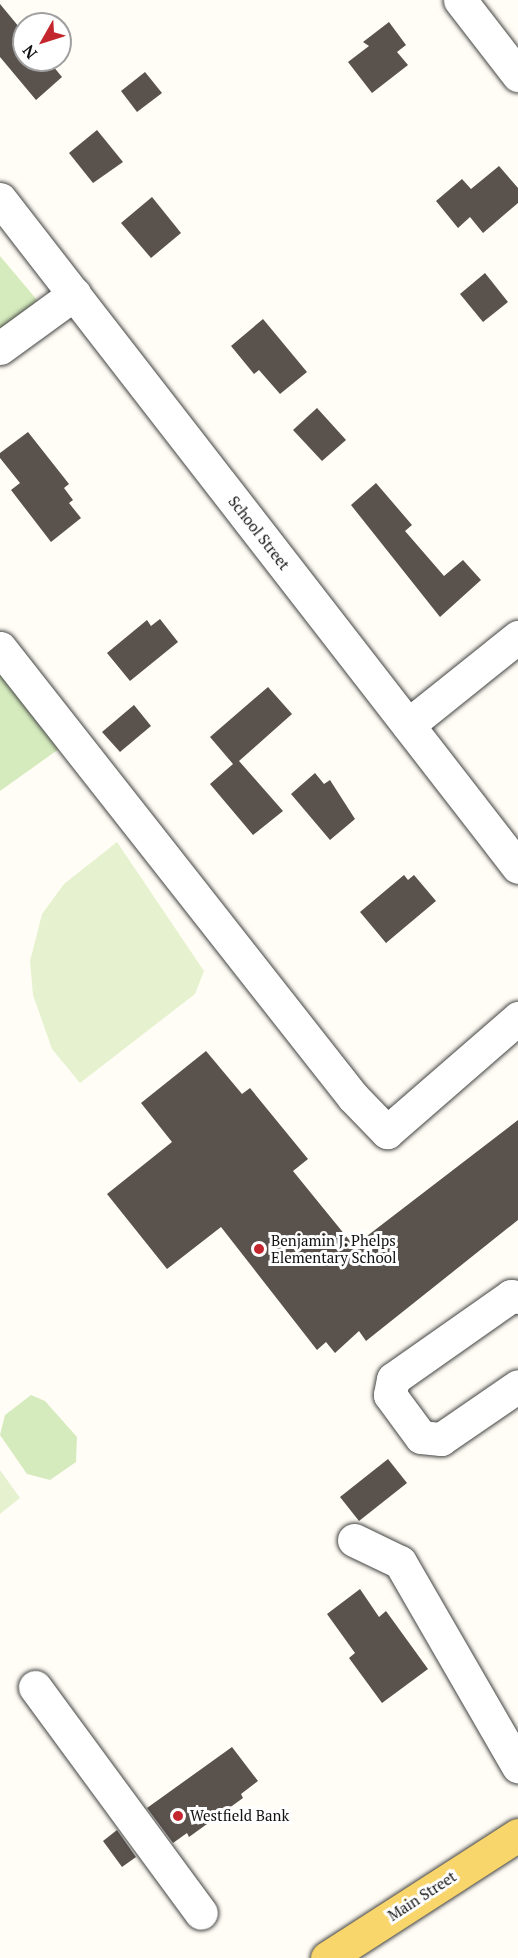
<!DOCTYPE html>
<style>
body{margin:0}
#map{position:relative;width:518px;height:1958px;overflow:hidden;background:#fffdf5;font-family:"PT Serif",serif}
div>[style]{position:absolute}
.green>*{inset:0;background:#d5ebbd}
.pitch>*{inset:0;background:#e6f2cf}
.building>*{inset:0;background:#5a524d}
.roads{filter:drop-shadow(0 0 2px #444) drop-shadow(0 0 2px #444)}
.minor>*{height:33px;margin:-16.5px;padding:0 16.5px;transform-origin:16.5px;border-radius:16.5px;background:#fff}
.major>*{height:33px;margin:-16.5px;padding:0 16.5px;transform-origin:16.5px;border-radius:16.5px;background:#f9d66b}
.dots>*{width:16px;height:16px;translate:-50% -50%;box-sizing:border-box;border:3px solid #fff;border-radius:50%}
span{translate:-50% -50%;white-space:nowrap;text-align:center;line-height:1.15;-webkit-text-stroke:6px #fff;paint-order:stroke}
.street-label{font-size:15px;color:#111}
.poi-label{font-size:15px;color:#111}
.left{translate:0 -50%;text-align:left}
.north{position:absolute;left:12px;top:12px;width:60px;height:60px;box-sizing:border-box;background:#fff;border:2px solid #a0a0a0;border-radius:50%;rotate:231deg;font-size:16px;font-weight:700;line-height:24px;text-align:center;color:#111}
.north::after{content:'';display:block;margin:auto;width:21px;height:27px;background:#c4262e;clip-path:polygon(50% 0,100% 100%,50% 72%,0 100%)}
</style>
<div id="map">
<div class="green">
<i style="clip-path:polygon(0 256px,48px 313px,0 349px)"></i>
<i style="clip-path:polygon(0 642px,73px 739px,0 791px)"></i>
<i style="clip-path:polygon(31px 1395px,45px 1401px,77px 1437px,76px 1462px,50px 1480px,27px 1474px,0 1435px,5px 1415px)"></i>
</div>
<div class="pitch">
<i style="clip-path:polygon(117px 842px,204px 971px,195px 994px,80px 1083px,52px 1049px,33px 995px,30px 961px,42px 914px,64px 884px)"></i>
<i style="clip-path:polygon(0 1470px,20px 1498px,0 1514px)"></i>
</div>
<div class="building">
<i style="clip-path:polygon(0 4px,24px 33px,24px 60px,48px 60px,62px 77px,36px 100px,0 57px)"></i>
<i style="clip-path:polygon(389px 22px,406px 45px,397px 52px,408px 65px,372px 93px,348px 62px,369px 46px,363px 42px)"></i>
<i style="clip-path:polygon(145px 72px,162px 93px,137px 112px,121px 91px)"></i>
<i style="clip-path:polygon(97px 130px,123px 162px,93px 183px,69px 153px)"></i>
<i style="clip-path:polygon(499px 166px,518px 188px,518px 203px,483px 233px,470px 217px,458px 228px,436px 201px,462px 179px,471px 189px)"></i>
<i style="clip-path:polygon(152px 197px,181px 233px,151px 258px,121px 223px)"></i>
<i style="clip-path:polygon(485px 273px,508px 302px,483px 322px,460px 294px)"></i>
<i style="clip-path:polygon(263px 319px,307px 372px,280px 394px,259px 370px,254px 374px,231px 346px)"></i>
<i style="clip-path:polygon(317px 408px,346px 440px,322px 461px,293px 430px)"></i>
<i style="clip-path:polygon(28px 432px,69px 484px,64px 488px,73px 500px,69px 503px,81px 518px,51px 542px,11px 490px,20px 483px,0 458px,0 453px)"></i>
<i style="clip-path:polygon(376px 483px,412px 525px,405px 531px,444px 576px,463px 560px,481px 580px,440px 617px,351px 505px)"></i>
<i style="clip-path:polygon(160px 619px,178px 642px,130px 681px,107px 653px,147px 620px,151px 626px)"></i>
<i style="clip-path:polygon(268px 687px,292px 714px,239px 761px,283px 811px,253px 835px,210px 784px,233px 764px,210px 737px)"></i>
<i style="clip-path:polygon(134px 705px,151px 726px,120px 752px,102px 732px)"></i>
<i style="clip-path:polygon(315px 773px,324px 784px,330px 780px,355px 819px,330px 840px,291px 794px)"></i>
<i style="clip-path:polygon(404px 875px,408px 880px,414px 875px,436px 901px,386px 943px,360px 912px)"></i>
<i style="clip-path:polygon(206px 1051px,242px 1094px,250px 1088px,308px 1159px,293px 1171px,354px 1246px,518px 1120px,518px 1220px,366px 1341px,359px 1331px,335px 1353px,326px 1342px,317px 1350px,221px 1227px,167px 1269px,107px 1194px,172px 1142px,141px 1103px)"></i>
<i style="clip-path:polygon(388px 1459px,407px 1483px,359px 1521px,340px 1497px)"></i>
<i style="clip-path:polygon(360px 1589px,379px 1617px,386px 1611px,428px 1669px,382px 1703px,349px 1658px,355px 1653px,327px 1614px)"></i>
<i style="clip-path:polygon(232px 1747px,258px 1781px,241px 1794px,243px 1798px,189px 1837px,187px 1833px,173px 1843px,147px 1808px)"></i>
<i style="clip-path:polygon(117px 1830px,136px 1857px,122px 1867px,103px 1841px)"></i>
</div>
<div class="roads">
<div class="minor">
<i style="left:460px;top:0;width:95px;rotate:52.3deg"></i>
<i style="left:0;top:199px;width:845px;rotate:52.21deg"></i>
<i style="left:0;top:348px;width:92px;rotate:-36.1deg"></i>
<i style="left:0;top:648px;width:571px;rotate:51.83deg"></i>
<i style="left:353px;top:1097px;width:49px;rotate:45.8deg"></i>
<i style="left:387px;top:1132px;width:174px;rotate:-41deg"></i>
<i style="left:408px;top:725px;width:141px;rotate:-38.7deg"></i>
<i style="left:518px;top:1297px;width:7px;rotate:-172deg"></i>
<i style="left:511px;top:1296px;width:144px;rotate:144.9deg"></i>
<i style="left:393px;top:1379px;width:16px;rotate:101deg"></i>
<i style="left:390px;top:1395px;width:52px;rotate:53.6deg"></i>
<i style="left:421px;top:1437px;width:20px;rotate:6deg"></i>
<i style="left:441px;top:1439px;width:93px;rotate:-34.5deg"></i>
<i style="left:354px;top:1540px;width:51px;rotate:25.6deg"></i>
<i style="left:400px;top:1562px;width:236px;rotate:60deg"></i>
<i style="left:35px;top:1687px;width:280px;rotate:53.7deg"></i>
</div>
<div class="major">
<i style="left:327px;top:1958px;width:227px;rotate:-32.8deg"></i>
</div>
</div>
<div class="dots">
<i style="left:259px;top:1249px;background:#c4262e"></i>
<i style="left:178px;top:1816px;background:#c4262e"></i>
</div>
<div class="street-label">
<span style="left:259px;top:533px;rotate:52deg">School Street</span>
<span style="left:422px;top:1896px;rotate:-33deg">Main Street</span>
</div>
<div class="poi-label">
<span class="left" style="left:271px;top:1249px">Benjamin J. Phelps<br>Elementary School</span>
<span class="left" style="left:190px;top:1816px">Westfield Bank</span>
</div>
<div class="north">N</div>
</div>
